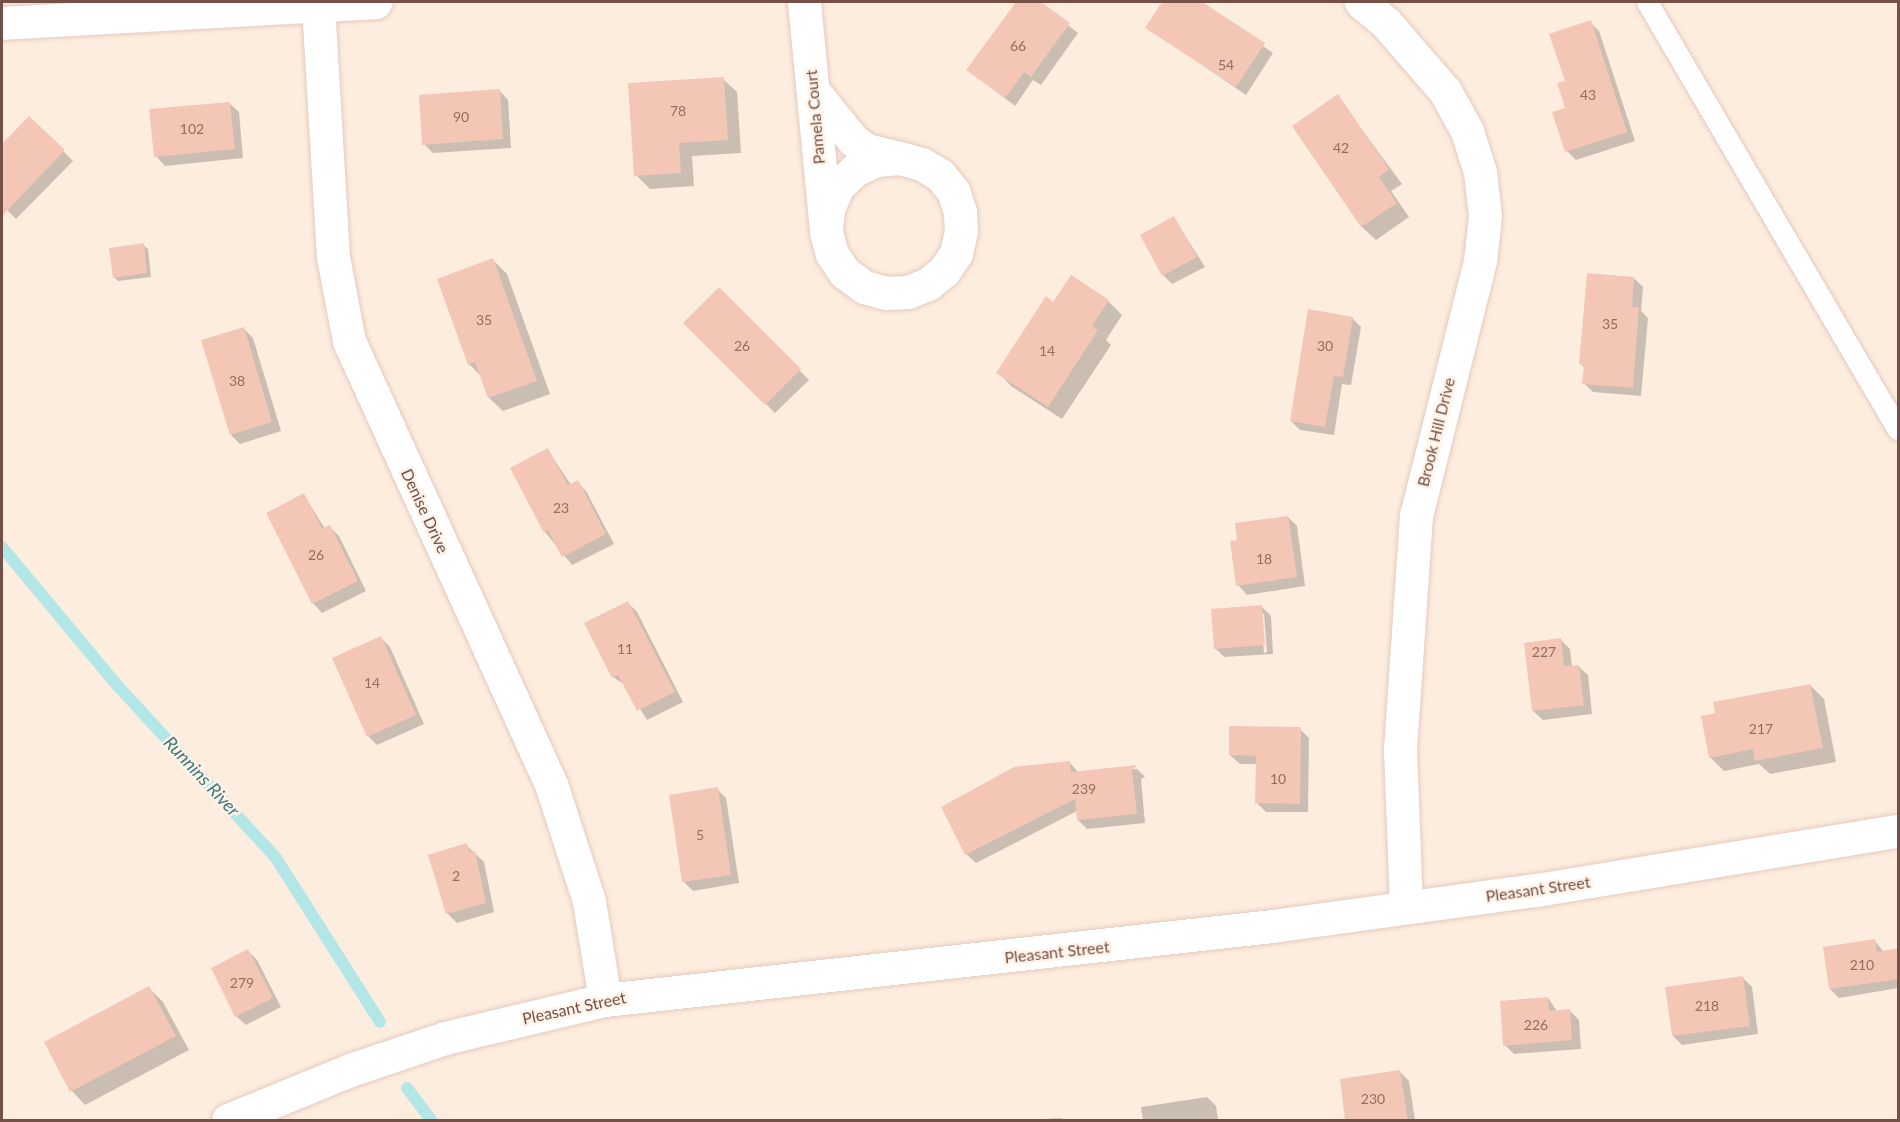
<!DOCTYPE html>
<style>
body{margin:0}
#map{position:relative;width:1900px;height:1122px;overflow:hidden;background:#fdeddf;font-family:Lato,sans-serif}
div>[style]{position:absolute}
.shadow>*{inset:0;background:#0003}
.stream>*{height:12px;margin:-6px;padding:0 6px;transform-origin:6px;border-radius:6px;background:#b3e7e7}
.building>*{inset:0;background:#f4c6b6}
.roads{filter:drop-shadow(0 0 2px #e4cabe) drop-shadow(0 0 2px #e4cabe)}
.service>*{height:21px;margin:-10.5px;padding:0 10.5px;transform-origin:10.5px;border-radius:10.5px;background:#fff}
.minor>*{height:33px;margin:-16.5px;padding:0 16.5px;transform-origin:16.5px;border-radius:16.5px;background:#fff}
span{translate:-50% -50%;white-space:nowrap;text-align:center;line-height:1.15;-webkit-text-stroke:5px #fff2e7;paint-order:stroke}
.number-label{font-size:14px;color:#956e62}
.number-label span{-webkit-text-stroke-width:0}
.street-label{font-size:16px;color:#755046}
.water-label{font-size:18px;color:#3a797c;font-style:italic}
.frame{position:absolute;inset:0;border:3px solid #755046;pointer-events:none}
</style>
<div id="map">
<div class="shadow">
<i style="clip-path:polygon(1018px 2px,1038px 2px,1078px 33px,1041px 85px,1033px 80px,1015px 106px,968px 70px)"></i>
<i style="clip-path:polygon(1164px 2px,1200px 2px,1273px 53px,1246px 95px,1147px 27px)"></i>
<i style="clip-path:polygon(1590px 22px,1599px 31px,1635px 141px,1576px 160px,1567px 151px,1566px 81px)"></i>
<i style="clip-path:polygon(723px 79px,737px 92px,741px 153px,692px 156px,694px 186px,650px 189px,636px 175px)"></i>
<i style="clip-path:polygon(499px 90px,508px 100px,511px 148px,433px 153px,424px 144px)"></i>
<i style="clip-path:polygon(1337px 96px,1402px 184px,1391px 191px,1409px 217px,1376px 240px,1362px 227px,1294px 127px)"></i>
<i style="clip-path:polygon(229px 103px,239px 112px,243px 158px,165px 166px,156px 156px)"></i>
<i style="clip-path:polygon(29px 118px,73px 161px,16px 219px,2px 205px,2px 146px)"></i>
<i style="clip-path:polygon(1174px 218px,1205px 267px,1172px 284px,1163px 275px)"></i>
<i style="clip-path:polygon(143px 245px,148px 249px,151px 277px,118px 281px,114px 277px)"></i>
<i style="clip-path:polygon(493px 260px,507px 274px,550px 394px,503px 411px,489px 398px,482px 377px,469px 364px)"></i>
<i style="clip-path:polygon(1634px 278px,1643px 287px,1641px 311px,1648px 318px,1641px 396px,1593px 392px,1584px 383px,1585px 368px,1581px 364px)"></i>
<i style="clip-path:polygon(719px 289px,809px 380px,775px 413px,685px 323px)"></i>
<i style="clip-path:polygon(1108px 301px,1122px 315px,1106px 340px,1111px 345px,1062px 419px,1011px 386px,998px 372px,1054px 304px)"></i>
<i style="clip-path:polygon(1352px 318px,1361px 327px,1351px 385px,1342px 384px,1334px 435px,1300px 430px,1291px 421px)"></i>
<i style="clip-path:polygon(244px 329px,253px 338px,281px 431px,240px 444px,231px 435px)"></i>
<i style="clip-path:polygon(548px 450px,571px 485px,577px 482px,586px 491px,614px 544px,572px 565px,545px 532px,512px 469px)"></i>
<i style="clip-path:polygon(304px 495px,325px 529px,330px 527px,339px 536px,366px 591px,322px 613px,313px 603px)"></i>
<i style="clip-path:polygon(1288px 517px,1297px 526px,1305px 586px,1247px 595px,1238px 585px)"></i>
<i style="clip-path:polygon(628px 603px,637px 612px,683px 702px,647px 720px,625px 685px,613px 677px)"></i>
<i style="clip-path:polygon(evenodd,1262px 607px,1271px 616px,1273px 654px,1224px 657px,1215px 648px,1262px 607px,1261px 614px,1264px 614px,1267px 652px,1264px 653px,1261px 614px)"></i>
<i style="clip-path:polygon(381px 638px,390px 647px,424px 724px,377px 745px,368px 736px)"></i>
<i style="clip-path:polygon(1561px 640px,1570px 649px,1572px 667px,1578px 666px,1588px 675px,1592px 714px,1543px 720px,1533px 711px)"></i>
<i style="clip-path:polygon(1810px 685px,1824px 699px,1836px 762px,1770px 774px,1759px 764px,1724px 771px,1710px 757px)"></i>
<i style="clip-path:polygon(1300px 729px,1309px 738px,1308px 812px,1266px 812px,1256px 802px,1257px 764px,1240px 764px,1230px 755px)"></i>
<i style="clip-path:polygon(1070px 763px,1079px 773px,1137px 769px,1145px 777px,1141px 779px,1145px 823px,1087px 829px,1078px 820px,1077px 811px,976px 863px,966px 854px)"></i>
<i style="clip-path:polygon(717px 789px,726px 798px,739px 883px,693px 891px,684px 882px)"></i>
<i style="clip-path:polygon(466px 845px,484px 862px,494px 912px,457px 923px,448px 914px,430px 856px)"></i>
<i style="clip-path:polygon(1874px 940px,1884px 952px,1898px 950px,1898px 988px,1839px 998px,1830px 989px)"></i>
<i style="clip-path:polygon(248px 951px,257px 960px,281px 1007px,246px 1025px,236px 1016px)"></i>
<i style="clip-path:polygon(1743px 978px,1752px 987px,1758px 1034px,1682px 1045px,1673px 1036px)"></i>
<i style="clip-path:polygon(149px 988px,163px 1002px,189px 1050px,85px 1105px,72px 1091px,46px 1043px)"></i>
<i style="clip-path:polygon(1548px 998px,1557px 1011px,1569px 1010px,1579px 1020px,1581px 1049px,1514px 1054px,1505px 1045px)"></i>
<i style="clip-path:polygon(1400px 1072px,1409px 1081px,1415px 1120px,1347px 1120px,1341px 1080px)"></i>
<i style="clip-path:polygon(1207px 1097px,1216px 1106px,1218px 1120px,1143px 1120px,1141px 1107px)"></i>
<i style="clip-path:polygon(1061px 1118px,1064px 1120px,1026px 1120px)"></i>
</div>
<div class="stream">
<i style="left:2px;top:547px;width:180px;rotate:50.2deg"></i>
<i style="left:117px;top:685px;width:235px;rotate:47.4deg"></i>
<i style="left:276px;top:858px;width:194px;rotate:57.6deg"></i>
<i style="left:407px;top:1088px;width:40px;rotate:53deg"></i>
</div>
<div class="building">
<i style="clip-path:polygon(1016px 2px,1041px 2px,1070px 23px,1031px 77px,1024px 72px,1005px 98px,966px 70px)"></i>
<i style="clip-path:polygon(1162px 2px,1202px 2px,1265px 43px,1236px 87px,1145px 28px)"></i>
<i style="clip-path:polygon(1591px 20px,1627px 132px,1565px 152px,1552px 112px,1565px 108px,1557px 83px,1565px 81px,1549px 34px)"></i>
<i style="clip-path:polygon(724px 77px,728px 140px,679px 143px,681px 173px,634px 176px,628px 83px)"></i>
<i style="clip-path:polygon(500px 89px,503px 139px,422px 145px,419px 95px)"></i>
<i style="clip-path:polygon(1338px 94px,1389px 169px,1379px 177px,1397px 203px,1361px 227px,1292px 126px)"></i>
<i style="clip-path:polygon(230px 102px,235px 149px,154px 157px,149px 109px)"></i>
<i style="clip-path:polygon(29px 116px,65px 150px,2px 216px,2px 144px)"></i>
<i style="clip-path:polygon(1174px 216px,1197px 257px,1162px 276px,1140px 235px)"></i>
<i style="clip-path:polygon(144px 243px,147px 273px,113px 278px,109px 248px)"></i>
<i style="clip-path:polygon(493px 258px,537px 381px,488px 398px,475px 362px,468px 365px,437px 279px)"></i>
<i style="clip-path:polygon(1587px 273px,1634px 277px,1632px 307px,1639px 307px,1633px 388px,1582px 384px,1584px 365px,1579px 364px)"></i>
<i style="clip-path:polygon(1071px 275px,1109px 300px,1092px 326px,1098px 330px,1048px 407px,996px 373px,1046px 296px,1053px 302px)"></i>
<i style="clip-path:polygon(719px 287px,801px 369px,765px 405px,683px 323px)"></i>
<i style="clip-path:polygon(1308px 309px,1353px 317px,1343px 377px,1334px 376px,1325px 427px,1290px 421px)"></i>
<i style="clip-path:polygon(244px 327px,272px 422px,230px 435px,201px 340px)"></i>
<i style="clip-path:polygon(548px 448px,568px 485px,578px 480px,606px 534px,562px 557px,548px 530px,544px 533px,510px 468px)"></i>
<i style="clip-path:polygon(304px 493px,322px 529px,330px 525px,358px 581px,312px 604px,266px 513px)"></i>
<i style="clip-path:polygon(1288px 516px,1297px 577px,1236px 586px,1230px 541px,1237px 540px,1235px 523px)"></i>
<i style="clip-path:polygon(628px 601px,675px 692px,637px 711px,618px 675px,612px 678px,584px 623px)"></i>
<i style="clip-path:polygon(1262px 605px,1265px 645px,1214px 649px,1211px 609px)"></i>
<i style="clip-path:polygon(381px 636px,416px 715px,367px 737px,332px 658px)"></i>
<i style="clip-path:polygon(1561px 638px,1564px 666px,1579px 665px,1584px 705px,1532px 711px,1524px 643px)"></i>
<i style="clip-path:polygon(1810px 684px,1823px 748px,1755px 761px,1753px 749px,1709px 758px,1701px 716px,1715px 713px,1713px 702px)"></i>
<i style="clip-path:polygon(1229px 726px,1301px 727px,1300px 804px,1255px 803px,1256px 756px,1229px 755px)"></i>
<i style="clip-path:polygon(1070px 761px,1071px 772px,1137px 765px,1132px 770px,1137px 814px,1077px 820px,1075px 799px,965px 855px,941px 807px,1014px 767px)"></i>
<i style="clip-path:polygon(718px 787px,731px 875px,682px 882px,669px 795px)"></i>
<i style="clip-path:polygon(467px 843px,470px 853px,475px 851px,486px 903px,446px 914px,428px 855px)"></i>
<i style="clip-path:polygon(1875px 939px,1877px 952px,1899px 948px,1899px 979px,1829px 989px,1823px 947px)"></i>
<i style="clip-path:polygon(248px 949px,273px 998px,235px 1017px,211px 968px)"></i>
<i style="clip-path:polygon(1743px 976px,1750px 1026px,1672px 1036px,1665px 987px)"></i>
<i style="clip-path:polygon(149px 986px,176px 1036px,70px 1092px,44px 1042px)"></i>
<i style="clip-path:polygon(1548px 997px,1549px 1011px,1570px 1009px,1572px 1040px,1503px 1046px,1500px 1001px)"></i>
<i style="clip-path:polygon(1400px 1070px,1408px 1120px,1345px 1120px,1340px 1079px)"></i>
</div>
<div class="roads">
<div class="service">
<i style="left:1647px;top:2px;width:495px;rotate:59.6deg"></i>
</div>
<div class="minor">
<i style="left:804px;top:2px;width:231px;rotate:84.5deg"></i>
<i style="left:826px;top:232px;width:23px;rotate:75deg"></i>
<i style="left:832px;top:254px;width:23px;rotate:56deg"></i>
<i style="left:845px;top:273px;width:24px;rotate:36deg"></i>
<i style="left:864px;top:287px;width:24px;rotate:15deg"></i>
<i style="left:887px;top:293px;width:21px;rotate:-3deg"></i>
<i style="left:908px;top:292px;width:22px;rotate:-22deg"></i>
<i style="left:928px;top:284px;width:21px;rotate:-39deg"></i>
<i style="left:944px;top:271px;width:22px;rotate:-56deg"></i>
<i style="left:956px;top:253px;width:22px;rotate:-77deg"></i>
<i style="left:961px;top:232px;width:20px;rotate:-93deg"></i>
<i style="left:960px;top:212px;width:22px;rotate:-108deg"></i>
<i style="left:953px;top:191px;width:21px;rotate:-129deg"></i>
<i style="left:940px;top:175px;width:21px;rotate:-149deg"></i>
<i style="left:922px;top:164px;width:24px;rotate:-165deg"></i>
<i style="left:899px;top:158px;width:23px;rotate:175deg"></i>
<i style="left:876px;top:160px;width:23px;rotate:155deg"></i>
<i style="left:855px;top:170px;width:23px;rotate:137deg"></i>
<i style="left:838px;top:186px;width:24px;rotate:114deg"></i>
<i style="left:828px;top:208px;width:24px;rotate:95deg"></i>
<i style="left:1361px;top:2px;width:33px;rotate:40deg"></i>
<i style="left:1386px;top:23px;width:90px;rotate:49.1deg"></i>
<i style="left:1445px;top:91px;width:46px;rotate:61.2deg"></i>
<i style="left:1467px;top:131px;width:43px;rotate:72.4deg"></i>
<i style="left:1480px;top:172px;width:44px;rotate:83.5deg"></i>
<i style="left:1485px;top:216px;width:45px;rotate:96.3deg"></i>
<i style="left:1480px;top:261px;width:262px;rotate:104.1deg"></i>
<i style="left:1416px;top:515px;width:236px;rotate:93.9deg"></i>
<i style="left:1400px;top:750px;width:157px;rotate:87.8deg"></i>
<i style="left:318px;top:5px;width:252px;rotate:86.6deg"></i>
<i style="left:333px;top:257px;width:86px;rotate:79.2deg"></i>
<i style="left:349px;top:341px;width:487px;rotate:65.5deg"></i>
<i style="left:551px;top:784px;width:123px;rotate:72deg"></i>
<i style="left:589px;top:901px;width:100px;rotate:80.8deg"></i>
<i style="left:2px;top:23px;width:374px;rotate:-3.2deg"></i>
<i style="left:814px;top:92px;width:62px;rotate:50.9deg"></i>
<i style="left:853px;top:140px;width:17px;rotate:36deg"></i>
<i style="left:867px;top:150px;width:33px;rotate:14deg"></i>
<i style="left:228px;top:1120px;width:132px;rotate:-22.3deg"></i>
<i style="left:350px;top:1070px;width:100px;rotate:-18.6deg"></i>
<i style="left:445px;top:1038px;width:164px;rotate:-13.4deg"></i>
<i style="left:605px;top:1000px;width:671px;rotate:-6.33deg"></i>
<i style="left:1272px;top:926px;width:266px;rotate:-7.8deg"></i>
<i style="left:1536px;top:890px;width:367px;rotate:-9.3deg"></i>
</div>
</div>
<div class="number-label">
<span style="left:1018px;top:46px">66</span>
<span style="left:1226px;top:65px">54</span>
<span style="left:1588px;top:95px">43</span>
<span style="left:678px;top:111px">78</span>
<span style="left:461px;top:117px">90</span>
<span style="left:192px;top:129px">102</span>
<span style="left:1341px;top:148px">42</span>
<span style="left:484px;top:320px">35</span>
<span style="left:1610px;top:324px">35</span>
<span style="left:742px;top:346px">26</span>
<span style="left:1325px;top:346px">30</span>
<span style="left:1047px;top:351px">14</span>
<span style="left:237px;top:381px">38</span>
<span style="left:561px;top:508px">23</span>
<span style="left:316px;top:555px">26</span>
<span style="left:1264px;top:559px">18</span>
<span style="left:625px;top:649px">11</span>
<span style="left:1544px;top:652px">227</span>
<span style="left:372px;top:683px">14</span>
<span style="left:1761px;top:729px">217</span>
<span style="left:1278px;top:779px">10</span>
<span style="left:1084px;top:789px">239</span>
<span style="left:700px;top:835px">5</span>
<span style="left:456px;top:876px">2</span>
<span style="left:1862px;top:965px">210</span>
<span style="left:242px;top:983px">279</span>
<span style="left:1707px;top:1006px">218</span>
<span style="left:1536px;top:1025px">226</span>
<span style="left:1373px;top:1099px">230</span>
</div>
<div class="street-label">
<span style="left:815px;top:117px;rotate:-95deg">Pamela Court</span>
<span style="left:1436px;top:432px;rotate:-76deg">Brook Hill Drive</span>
<span style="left:425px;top:511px;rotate:65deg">Denise Drive</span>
<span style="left:1538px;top:889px;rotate:-8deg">Pleasant Street</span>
<span style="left:1057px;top:952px;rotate:-6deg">Pleasant Street</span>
<span style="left:574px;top:1008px;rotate:-12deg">Pleasant Street</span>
</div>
<div class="water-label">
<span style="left:202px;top:776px;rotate:47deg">Runnins River</span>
</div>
<div class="frame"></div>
</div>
